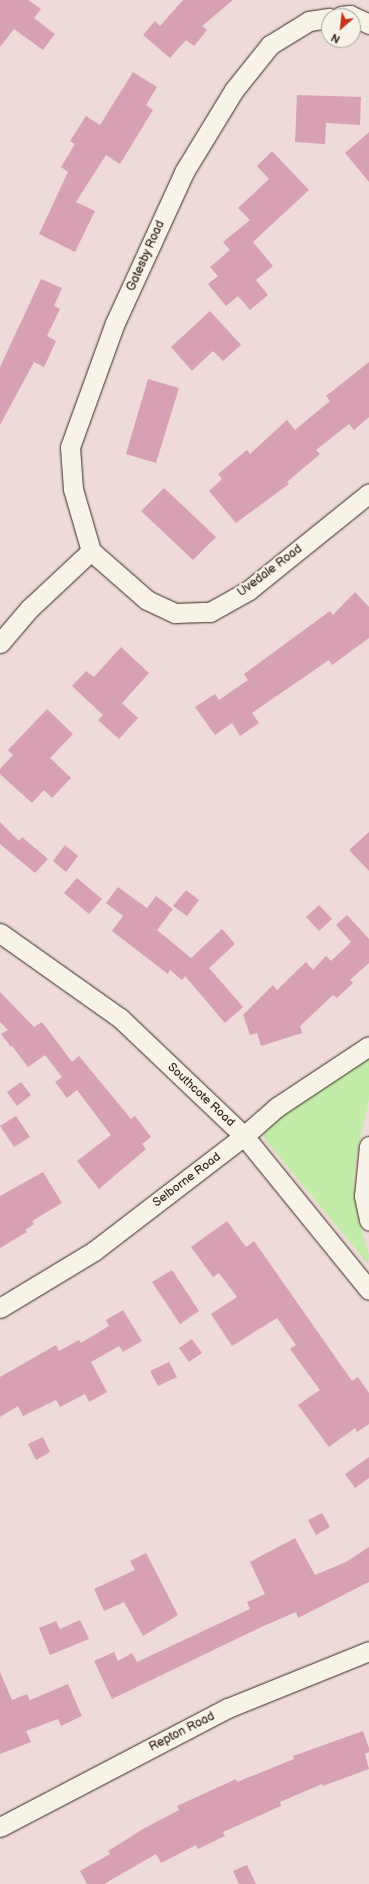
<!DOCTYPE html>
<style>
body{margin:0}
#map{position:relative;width:369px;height:1884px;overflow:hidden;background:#eedad8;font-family:"Balsamiq Sans",sans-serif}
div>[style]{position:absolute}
.green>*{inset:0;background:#c3eca8}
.building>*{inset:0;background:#d8a0b3}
.roads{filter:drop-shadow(0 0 1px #3b2a1e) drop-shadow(0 0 1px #3b2a1e)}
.street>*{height:19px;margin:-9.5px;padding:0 9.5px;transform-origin:9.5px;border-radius:9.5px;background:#f7f3e8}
span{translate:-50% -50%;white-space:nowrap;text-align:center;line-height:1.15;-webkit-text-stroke:4px #f7f3e8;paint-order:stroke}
.street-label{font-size:12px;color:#3b2a1e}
.north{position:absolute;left:321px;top:8px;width:40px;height:40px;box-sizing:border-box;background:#f7f3e8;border:1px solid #aca397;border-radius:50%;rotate:208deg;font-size:11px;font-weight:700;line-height:16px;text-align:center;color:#3b2a1e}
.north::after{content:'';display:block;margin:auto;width:14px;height:18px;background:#c8321e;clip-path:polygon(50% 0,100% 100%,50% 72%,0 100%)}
</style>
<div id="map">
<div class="green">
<i style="clip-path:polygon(369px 1058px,369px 1099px,356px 1158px,354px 1184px,357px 1214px,369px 1255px,368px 1264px,265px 1140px,263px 1133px,271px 1122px)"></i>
</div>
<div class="building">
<i style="clip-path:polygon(0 0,28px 0,41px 9px,34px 18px,55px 34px,43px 50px,14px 29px,0 47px)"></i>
<i style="clip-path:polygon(183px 0,233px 0,202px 26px,207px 30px,194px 46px,186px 40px,170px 58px,143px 35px,155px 21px,160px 26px)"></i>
<i style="clip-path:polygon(133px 72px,157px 87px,146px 105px,153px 110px,120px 164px,106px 155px,76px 202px,95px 211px,75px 252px,39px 234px,68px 172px,61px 167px,75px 144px,70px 141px,86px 116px,100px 125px)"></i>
<i style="clip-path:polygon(297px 95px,361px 97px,360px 125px,326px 123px,325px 144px,295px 142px)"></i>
<i style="clip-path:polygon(369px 132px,369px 182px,345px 153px)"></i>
<i style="clip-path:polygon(272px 151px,309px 190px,253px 242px,273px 266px,256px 280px,268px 295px,250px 310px,238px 296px,226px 306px,208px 284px,218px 276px,210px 267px,230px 250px,223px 242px,250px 220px,238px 208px,269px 179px,257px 166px)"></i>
<i style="clip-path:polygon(41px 279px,62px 288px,54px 306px,60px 309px,47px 336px,56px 341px,44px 367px,34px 362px,0 425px,0 367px)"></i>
<i style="clip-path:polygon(210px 311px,241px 345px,223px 361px,213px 351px,192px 371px,171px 347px)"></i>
<i style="clip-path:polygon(369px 362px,369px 417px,354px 430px,349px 424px,316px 450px,320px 454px,287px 482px,289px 484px,236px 523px,209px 491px,222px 479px,218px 474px,247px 450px,250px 454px,287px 420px,295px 430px,330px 401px,326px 396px)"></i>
<i style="clip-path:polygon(148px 379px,179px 388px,156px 463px,126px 454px)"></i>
<i style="clip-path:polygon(164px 488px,216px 537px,193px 560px,141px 511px)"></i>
<i style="clip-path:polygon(355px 592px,369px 607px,369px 638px,332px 665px,329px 660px,252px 713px,259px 723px,240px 736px,232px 723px,215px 735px,195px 707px,215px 694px,219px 700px,248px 680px,244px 674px,330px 611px,333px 615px)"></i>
<i style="clip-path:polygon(121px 647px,149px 673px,122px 703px,138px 718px,119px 739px,98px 720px,103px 715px,72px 686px,86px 671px,94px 677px)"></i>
<i style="clip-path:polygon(47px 709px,73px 734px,50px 758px,71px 778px,52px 798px,44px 790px,32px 803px,0 774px,0 769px,13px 755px,8px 750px)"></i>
<i style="clip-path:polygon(0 822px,19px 841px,22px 837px,48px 859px,35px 873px,0 844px)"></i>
<i style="clip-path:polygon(369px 832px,369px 871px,349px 850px)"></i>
<i style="clip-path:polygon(65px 845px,78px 856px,66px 872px,53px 861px)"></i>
<i style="clip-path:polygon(77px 878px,102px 899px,89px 914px,64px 893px)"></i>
<i style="clip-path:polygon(118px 887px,147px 908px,156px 896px,173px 909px,157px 930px,191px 958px,222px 929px,235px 944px,209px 968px,243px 1007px,225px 1023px,185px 976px,182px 980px,170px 970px,168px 974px,112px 931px,123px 916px,106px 903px)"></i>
<i style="clip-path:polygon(186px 890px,199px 900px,187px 916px,173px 906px)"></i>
<i style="clip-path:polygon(319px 905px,332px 919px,319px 931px,306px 917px)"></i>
<i style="clip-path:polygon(347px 915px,369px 939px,369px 963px,350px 980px,353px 983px,337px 998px,333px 995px,300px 1026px,302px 1033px,261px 1046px,257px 1033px,250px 1035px,243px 1015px,273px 985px,277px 990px,306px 962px,313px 970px,326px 956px,331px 961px,351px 942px,336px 925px)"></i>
<i style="clip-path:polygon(0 992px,34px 1027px,42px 1022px,72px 1062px,79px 1056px,131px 1119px,135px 1116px,151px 1137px,142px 1144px,146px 1149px,99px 1189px,77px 1161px,111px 1135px,77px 1090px,67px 1098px,55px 1082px,62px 1077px,45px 1055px,28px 1067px,12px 1046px,11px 1047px,1px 1034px,8px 1030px,0 1022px)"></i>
<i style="clip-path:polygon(21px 1082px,31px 1095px,17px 1106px,7px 1092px)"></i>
<i style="clip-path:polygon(16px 1116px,30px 1137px,14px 1147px,0 1126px)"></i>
<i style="clip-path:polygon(43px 1172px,62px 1203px,32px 1221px,34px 1224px,25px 1230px,27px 1232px,0 1248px,0 1196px)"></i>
<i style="clip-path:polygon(227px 1221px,246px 1247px,254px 1241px,352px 1381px,358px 1377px,369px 1393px,369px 1424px,357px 1432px,355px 1428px,329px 1447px,298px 1405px,320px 1390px,290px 1349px,296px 1345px,277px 1318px,232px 1346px,211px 1314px,237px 1297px,219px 1273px,213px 1277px,191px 1247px)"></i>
<i style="clip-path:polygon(172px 1270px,199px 1311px,180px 1324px,152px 1282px)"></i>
<i style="clip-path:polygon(123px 1310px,142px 1341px,123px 1352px,119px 1346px,91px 1362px,107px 1392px,89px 1402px,85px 1394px,60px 1407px,56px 1400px,23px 1416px,18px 1406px,0 1417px,0 1377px,56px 1345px,59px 1351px,79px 1340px,81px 1343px,109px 1326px,106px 1320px)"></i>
<i style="clip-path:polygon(192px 1339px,202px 1353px,189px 1362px,179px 1348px)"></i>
<i style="clip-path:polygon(169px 1362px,177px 1377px,158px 1386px,150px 1371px)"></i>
<i style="clip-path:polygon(43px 1437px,50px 1452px,36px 1460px,28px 1444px)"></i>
<i style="clip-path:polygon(369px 1457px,369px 1478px,355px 1488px,345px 1474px)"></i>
<i style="clip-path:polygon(322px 1513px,330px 1527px,316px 1535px,308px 1520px)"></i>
<i style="clip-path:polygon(295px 1538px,315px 1575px,346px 1562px,369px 1547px,369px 1582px,298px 1618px,296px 1612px,259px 1628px,112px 1699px,94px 1661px,114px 1652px,118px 1661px,132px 1653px,137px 1662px,250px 1609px,247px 1602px,265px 1594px,250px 1562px)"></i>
<i style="clip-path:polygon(146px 1553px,178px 1615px,143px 1636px,124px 1602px,104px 1611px,94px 1589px,135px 1570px,130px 1561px)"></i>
<i style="clip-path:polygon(80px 1620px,89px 1639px,50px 1655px,39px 1628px,56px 1621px,60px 1629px)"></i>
<i style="clip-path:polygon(0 1672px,12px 1700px,27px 1694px,30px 1700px,68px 1684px,82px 1716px,61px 1726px,58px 1719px,26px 1731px,31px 1742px,0 1754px)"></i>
<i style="clip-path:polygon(363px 1731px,369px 1748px,369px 1752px,365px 1754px,369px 1769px,323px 1786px,322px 1784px,280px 1802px,281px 1806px,223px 1832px,225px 1836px,198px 1849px,196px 1845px,161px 1863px,156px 1854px,104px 1884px,87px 1884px,80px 1871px,110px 1854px,108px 1851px,143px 1829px,179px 1810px,177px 1806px,236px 1779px,237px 1782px,294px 1759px,293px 1756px)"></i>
<i style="clip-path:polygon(247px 1865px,256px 1884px,239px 1884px,233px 1871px)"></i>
</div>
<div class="roads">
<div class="street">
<i style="left:341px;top:16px;width:9px;rotate:-6deg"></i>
<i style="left:350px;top:15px;width:21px;rotate:25deg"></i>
<i style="left:91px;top:551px;width:65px;rotate:-106.2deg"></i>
<i style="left:73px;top:489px;width:42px;rotate:-94.1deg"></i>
<i style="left:70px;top:447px;width:132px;rotate:-70.1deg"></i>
<i style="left:115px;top:323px;width:166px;rotate:-65.4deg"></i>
<i style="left:184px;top:172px;width:96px;rotate:-58.6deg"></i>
<i style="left:234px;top:90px;width:58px;rotate:-51.3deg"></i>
<i style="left:270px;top:45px;width:46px;rotate:-31.6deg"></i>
<i style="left:309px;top:21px;width:20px;rotate:-9deg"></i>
<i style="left:0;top:643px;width:45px;rotate:-49.5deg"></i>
<i style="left:29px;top:609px;width:85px;rotate:-43.1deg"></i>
<i style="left:91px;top:551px;width:74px;rotate:41.2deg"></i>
<i style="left:147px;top:600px;width:31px;rotate:25deg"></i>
<i style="left:175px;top:613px;width:35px;rotate:-2deg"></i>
<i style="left:210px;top:612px;width:45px;rotate:-29.4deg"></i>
<i style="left:249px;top:590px;width:154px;rotate:-38.9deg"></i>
<i style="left:0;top:933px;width:147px;rotate:35.3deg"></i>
<i style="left:120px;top:1018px;width:171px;rotate:43.6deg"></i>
<i style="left:244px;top:1136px;width:198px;rotate:50.9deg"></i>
<i style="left:369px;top:1146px;width:50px;rotate:95.7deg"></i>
<i style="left:364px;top:1196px;width:25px;rotate:78deg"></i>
<i style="left:0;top:1308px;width:110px;rotate:-31.2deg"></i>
<i style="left:94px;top:1251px;width:189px;rotate:-37.5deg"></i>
<i style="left:244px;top:1136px;width:44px;rotate:-41.3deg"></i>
<i style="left:277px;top:1107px;width:110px;rotate:-33.5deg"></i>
<i style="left:0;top:1827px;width:257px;rotate:-27.6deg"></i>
<i style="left:228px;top:1708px;width:152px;rotate:-22deg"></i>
</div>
</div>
<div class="street-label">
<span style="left:146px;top:256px;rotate:-66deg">Gatesby Road</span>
<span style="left:270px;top:571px;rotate:-37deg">Uvedale Road</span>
<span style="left:201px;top:1095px;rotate:43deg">Southcote Road</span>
<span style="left:187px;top:1180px;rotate:-37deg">Selborne Road</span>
<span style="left:182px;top:1732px;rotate:-27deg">Repton Road</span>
</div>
<div class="north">N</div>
</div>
